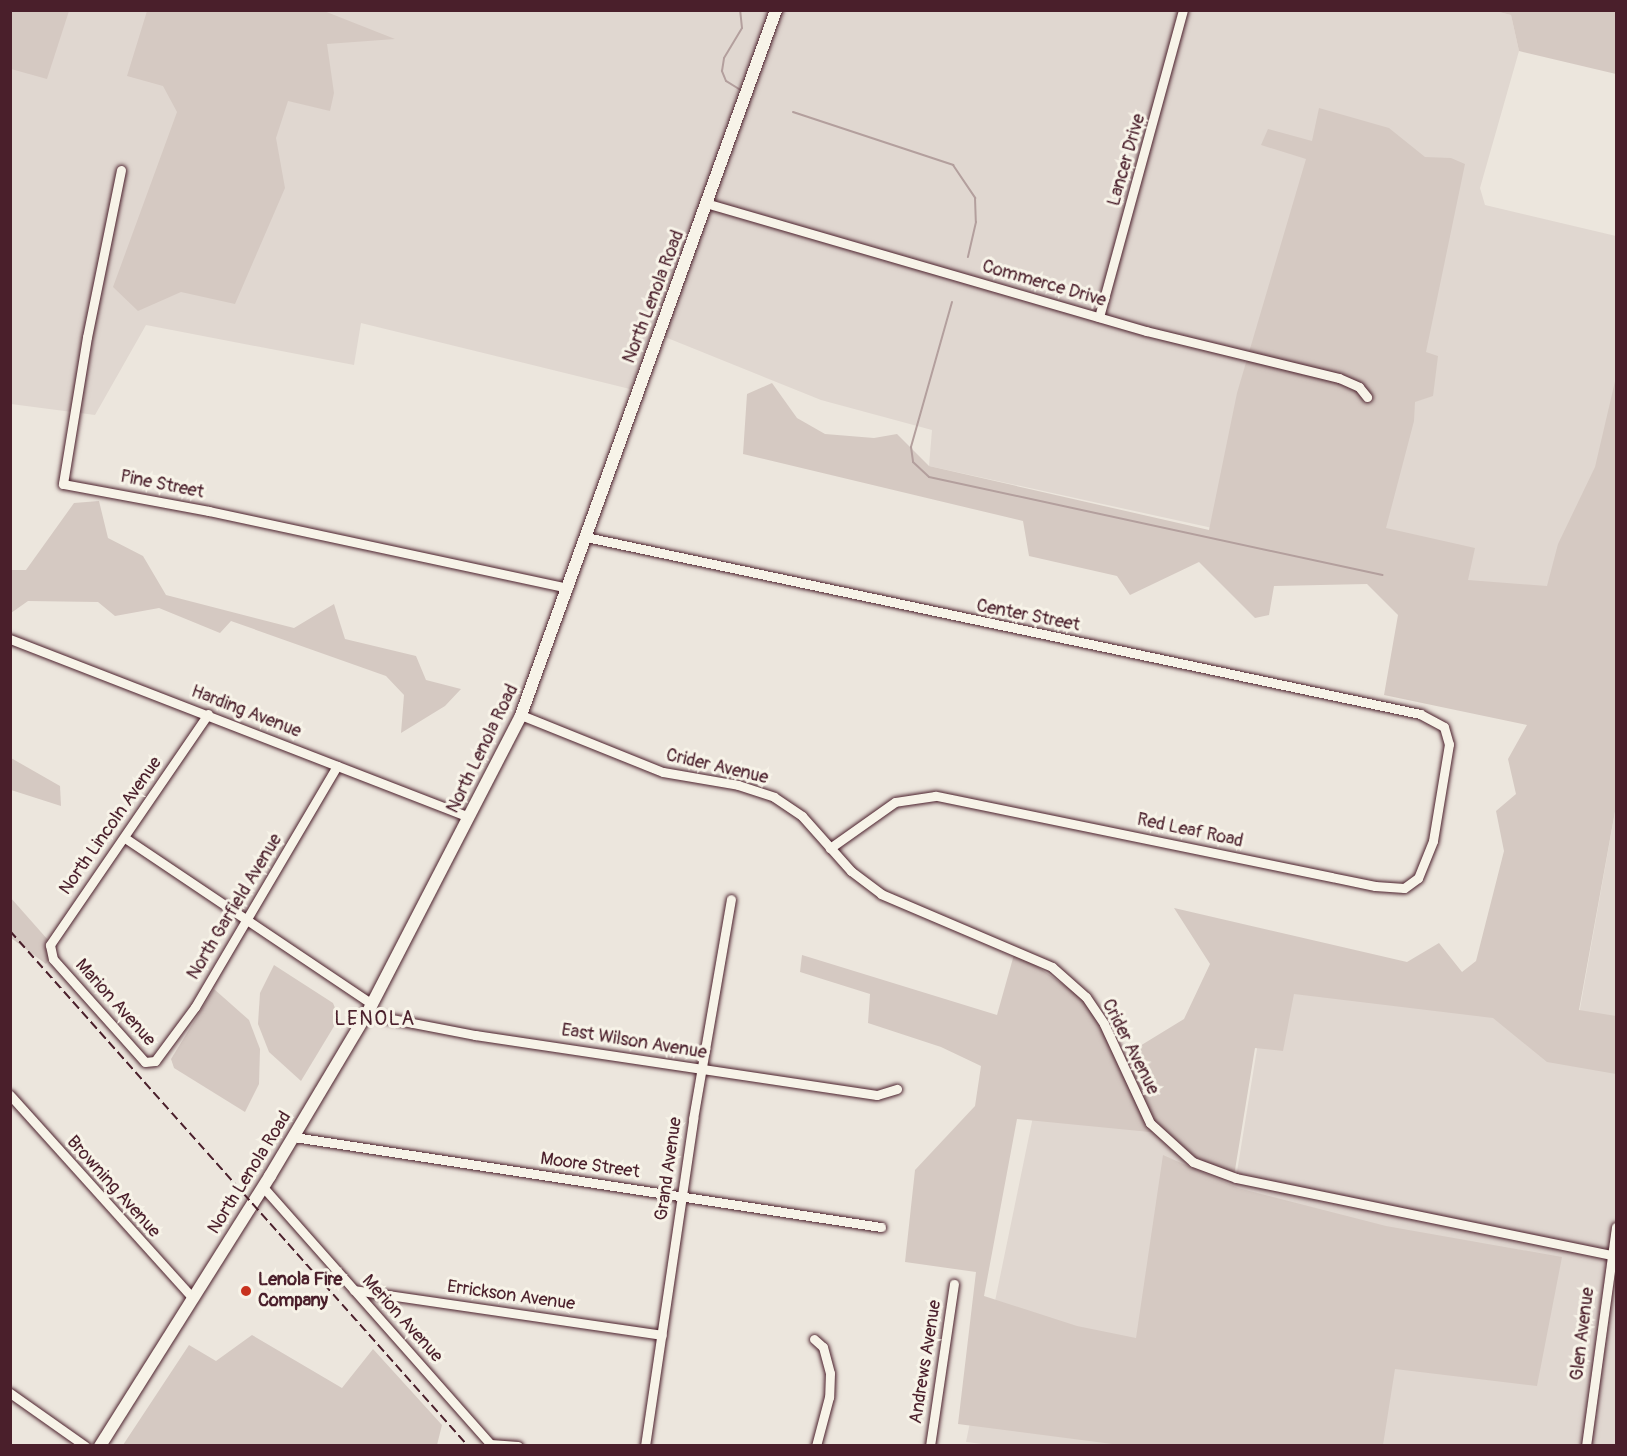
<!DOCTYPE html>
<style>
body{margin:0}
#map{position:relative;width:1627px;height:1456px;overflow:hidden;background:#ece6dd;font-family:Pangolin,sans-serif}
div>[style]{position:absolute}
.built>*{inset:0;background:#e0d7d0}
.green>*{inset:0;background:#d5c9c2}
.stream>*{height:2px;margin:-1px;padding:0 1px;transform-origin:1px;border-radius:1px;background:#b39f9d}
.roads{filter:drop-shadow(0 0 2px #4a1f2b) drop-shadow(0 0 2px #4a1f2b)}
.minor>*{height:9px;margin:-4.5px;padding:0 4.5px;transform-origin:4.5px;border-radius:4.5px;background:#f7f3e8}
.major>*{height:12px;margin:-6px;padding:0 6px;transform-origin:6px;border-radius:6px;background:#f7f3e8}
.rail>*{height:2px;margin-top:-1px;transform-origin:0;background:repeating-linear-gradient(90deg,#4a1f2b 0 9px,transparent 0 13.5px)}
.dots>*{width:16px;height:16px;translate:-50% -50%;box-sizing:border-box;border:3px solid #f7f3e8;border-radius:50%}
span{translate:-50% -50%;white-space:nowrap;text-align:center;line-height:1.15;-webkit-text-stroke:6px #f7f3e8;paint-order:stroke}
.street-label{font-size:18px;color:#4a1f2b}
.poi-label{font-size:18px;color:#4a1f2b;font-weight:700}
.left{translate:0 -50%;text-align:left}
.neighbourhood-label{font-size:20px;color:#4a1f2b;letter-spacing:1.5px}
.frame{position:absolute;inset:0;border:12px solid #4a1f2b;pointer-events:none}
</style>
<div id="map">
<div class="built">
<i style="clip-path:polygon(11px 11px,1495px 11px,1511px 15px,1519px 51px,1480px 188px,1485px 205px,1616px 236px,1616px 387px,1568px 599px,1468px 584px,929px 466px,932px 430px,821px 400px,655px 333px,630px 389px,361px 323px,354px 365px,146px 325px,95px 415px,11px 404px)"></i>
<i style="clip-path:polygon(1616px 806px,1616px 1445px,999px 1446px,966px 1442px,1043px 1068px,1128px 1076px,1181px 1153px,1236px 1178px,1268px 981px,1576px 1031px)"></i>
</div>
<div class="green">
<i style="clip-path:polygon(10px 11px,69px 11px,47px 79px,11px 69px)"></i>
<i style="clip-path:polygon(147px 11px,324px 11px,395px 39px,327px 44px,334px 93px,330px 111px,288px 101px,276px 138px,285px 188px,235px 304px,181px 292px,138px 311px,113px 287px,177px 112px,163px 86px,127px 76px)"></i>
<i style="clip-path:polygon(1495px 11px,1616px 11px,1616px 74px,1519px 51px,1511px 15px)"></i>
<i style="clip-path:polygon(1319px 108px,1389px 128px,1425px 157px,1451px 158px,1465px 164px,1426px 352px,1438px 356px,1433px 396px,1415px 402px,1414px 421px,1386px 528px,1475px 548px,1468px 580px,1547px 586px,1558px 544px,1595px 467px,1616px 377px,1616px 806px,1579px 1010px,1616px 1016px,1616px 1074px,1547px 1062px,1493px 1018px,1294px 994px,1283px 1051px,1255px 1048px,1234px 1176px,1170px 1145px,1160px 1133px,1017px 1119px,984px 1296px,1077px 1326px,1136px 1338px,1163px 1155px,1238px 1188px,1386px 1226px,1562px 1257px,1537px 1386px,1395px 1369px,1383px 1445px,1120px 1445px,958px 1424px,976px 1272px,905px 1262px,915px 1170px,975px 1106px,981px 1066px,941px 1047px,868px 1023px,870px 994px,800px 972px,802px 955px,997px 1015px,1015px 951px,1090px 1003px,1117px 1060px,1184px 1019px,1210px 964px,1174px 908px,1407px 962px,1439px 943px,1462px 972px,1476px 961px,1504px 851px,1496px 811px,1516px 794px,1508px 759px,1527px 725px,1384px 695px,1398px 615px,1367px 584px,1274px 586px,1269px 615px,1255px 618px,1199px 562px,1130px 595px,1117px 576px,1029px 556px,1023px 521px,743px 454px,747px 394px,772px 383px,797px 418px,825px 434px,874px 438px,897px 434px,929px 466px,1209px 530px,1237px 393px,1306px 159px,1261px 145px,1268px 129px,1312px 141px)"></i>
<i style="clip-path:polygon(99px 501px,108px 538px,143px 556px,166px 595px,294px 628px,334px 604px,345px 639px,416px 656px,426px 680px,461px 689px,445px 706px,401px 733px,404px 695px,386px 676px,231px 621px,220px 633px,159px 608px,115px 616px,98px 602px,28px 601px,11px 613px,11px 570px,26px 570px,74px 503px)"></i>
<i style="clip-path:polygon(11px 758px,60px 786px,61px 806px,11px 790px)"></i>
<i style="clip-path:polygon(10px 897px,56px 949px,46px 964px,11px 938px)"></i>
<i style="clip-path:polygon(274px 965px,333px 1003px,339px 1018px,301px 1081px,269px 1052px,258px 1024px,260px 993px)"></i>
<i style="clip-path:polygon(214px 989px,249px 1020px,260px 1049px,259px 1084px,245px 1112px,174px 1068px,171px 1059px)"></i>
<i style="clip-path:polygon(252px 1335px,342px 1388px,373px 1349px,442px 1425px,437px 1445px,123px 1445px,189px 1345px,216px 1361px)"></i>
</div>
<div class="stream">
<i style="left:739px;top:89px;width:15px;rotate:-148deg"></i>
<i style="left:726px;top:81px;width:11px;rotate:-112deg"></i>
<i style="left:722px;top:71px;width:13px;rotate:-81deg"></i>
<i style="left:724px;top:58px;width:35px;rotate:-59deg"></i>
<i style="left:742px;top:28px;width:18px;rotate:-96deg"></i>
<i style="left:793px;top:112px;width:169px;rotate:18.3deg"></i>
<i style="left:953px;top:165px;width:40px;rotate:56deg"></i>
<i style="left:975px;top:198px;width:24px;rotate:88deg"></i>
<i style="left:976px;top:222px;width:36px;rotate:103deg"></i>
<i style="left:952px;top:302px;width:151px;rotate:105.8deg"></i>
<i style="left:911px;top:447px;width:15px;rotate:82deg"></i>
<i style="left:913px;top:462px;width:22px;rotate:43deg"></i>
<i style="left:929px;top:477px;width:464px;rotate:12.2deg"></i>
</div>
<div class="roads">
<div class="minor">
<i style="left:121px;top:170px;width:170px;rotate:101.5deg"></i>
<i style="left:87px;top:337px;width:149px;rotate:99.3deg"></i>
<i style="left:63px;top:484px;width:148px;rotate:10.5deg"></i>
<i style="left:209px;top:511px;width:367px;rotate:12.1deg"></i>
<i style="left:709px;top:204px;width:455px;rotate:16.2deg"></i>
<i style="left:1146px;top:331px;width:199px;rotate:13.7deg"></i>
<i style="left:1339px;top:378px;width:22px;rotate:24deg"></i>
<i style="left:1359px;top:387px;width:13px;rotate:51deg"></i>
<i style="left:1099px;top:317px;width:318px;rotate:-74.7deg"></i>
<i style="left:586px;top:537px;width:853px;rotate:11.98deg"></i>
<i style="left:1420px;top:714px;width:27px;rotate:28deg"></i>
<i style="left:1444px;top:727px;width:18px;rotate:74deg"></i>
<i style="left:1449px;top:744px;width:98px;rotate:99.4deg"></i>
<i style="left:1433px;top:841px;width:40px;rotate:112deg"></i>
<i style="left:1418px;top:878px;width:17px;rotate:144deg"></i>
<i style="left:1404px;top:888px;width:29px;rotate:-176deg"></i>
<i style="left:1375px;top:886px;width:449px;rotate:-168.4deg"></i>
<i style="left:935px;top:796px;width:40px;rotate:171.5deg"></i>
<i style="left:895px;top:802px;width:80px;rotate:144.7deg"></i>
<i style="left:10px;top:639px;width:492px;rotate:21.2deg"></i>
<i style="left:208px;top:714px;width:280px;rotate:124.4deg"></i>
<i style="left:50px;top:945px;width:14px;rotate:78deg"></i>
<i style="left:53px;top:959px;width:138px;rotate:48.2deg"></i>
<i style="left:145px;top:1062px;width:10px;rotate:-6deg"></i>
<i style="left:155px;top:1061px;width:67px;rotate:-53.5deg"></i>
<i style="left:195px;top:1007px;width:280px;rotate:-59.5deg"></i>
<i style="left:521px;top:715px;width:153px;rotate:21.9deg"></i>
<i style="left:663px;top:772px;width:76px;rotate:9.8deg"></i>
<i style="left:738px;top:785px;width:38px;rotate:18deg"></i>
<i style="left:774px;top:797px;width:34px;rotate:34deg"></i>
<i style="left:802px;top:816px;width:74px;rotate:48.3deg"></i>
<i style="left:851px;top:871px;width:38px;rotate:37deg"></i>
<i style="left:881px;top:894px;width:186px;rotate:23.1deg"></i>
<i style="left:1052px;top:967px;width:45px;rotate:41.4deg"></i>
<i style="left:1086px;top:997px;width:32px;rotate:56deg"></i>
<i style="left:1104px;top:1024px;width:109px;rotate:65.1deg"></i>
<i style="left:1150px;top:1123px;width:58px;rotate:42.2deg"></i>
<i style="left:1193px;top:1162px;width:46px;rotate:20.4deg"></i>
<i style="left:1236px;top:1178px;width:383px;rotate:11.6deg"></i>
<i style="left:125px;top:838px;width:298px;rotate:33.9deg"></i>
<i style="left:366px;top:1014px;width:111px;rotate:10.9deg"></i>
<i style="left:475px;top:1035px;width:406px;rotate:8.5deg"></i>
<i style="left:877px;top:1095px;width:21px;rotate:-17deg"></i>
<i style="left:10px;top:1095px;width:273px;rotate:48deg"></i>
<i style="left:294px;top:1137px;width:594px;rotate:8.72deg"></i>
<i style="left:263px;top:1187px;width:346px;rotate:48.5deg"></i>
<i style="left:354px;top:1290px;width:311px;rotate:8.3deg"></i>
<i style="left:814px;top:1339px;width:12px;rotate:42deg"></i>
<i style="left:823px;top:1347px;width:27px;rotate:75deg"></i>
<i style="left:830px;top:1373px;width:24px;rotate:92deg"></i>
<i style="left:829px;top:1397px;width:51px;rotate:104.9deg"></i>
<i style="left:10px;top:1393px;width:92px;rotate:35.2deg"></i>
<i style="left:490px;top:1444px;width:28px;rotate:4deg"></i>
<i style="left:645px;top:1446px;width:331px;rotate:-81.6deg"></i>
<i style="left:693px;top:1119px;width:223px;rotate:-80.2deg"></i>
<i style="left:930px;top:1446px;width:164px;rotate:-81.6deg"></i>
<i style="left:1586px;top:1446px;width:221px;rotate:-82.2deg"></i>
</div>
<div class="major">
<i style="left:100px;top:1446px;width:319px;rotate:-57.8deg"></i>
<i style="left:270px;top:1176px;width:196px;rotate:-59.2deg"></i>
<i style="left:370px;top:1008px;width:330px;rotate:-62.7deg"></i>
<i style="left:521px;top:715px;width:750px;rotate:-70.11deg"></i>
</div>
</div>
<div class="rail">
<i style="left:10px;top:931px;width:689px;rotate:48.35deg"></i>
</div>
<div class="dots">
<i style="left:246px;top:1291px;background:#c8321e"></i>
</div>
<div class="street-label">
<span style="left:1127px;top:160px;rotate:-74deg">Lancer Drive</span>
<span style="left:1044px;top:284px;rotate:16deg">Commerce Drive</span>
<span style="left:654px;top:297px;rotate:-69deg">North Lenola Road</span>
<span style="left:162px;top:485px;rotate:11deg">Pine Street</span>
<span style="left:1028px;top:616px;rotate:11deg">Center Street</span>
<span style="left:246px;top:712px;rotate:21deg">Harding Avenue</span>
<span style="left:483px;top:749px;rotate:-64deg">North Lenola Road</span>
<span style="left:717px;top:767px;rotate:13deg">Crider Avenue</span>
<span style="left:111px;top:826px;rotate:-55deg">North Lincoln Avenue</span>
<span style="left:1190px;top:831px;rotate:12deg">Red Leaf Road</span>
<span style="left:235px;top:907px;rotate:-59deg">North Garfield Avenue</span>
<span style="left:115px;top:1003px;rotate:48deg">Marion Avenue</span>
<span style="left:634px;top:1042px;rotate:9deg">East Wilson Avenue</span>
<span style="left:1130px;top:1047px;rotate:63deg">Crider Avenue</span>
<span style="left:590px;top:1166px;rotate:8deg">Moore Street</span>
<span style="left:669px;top:1169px;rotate:-82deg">Grand Avenue</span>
<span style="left:250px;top:1173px;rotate:-58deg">North Lenola Road</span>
<span style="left:113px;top:1187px;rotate:48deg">Browning Avenue</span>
<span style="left:511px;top:1296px;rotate:8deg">Errickson Avenue</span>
<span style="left:402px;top:1319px;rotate:48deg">Merion Avenue</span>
<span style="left:1583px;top:1334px;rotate:-83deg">Glen Avenue</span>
<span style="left:926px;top:1362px;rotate:-81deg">Andrews Avenue</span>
</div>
<div class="poi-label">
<span class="left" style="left:258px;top:1291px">Lenola Fire<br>Company</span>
</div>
<div class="neighbourhood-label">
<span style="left:375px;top:1018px">LENOLA</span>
</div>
<div class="frame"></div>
</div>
